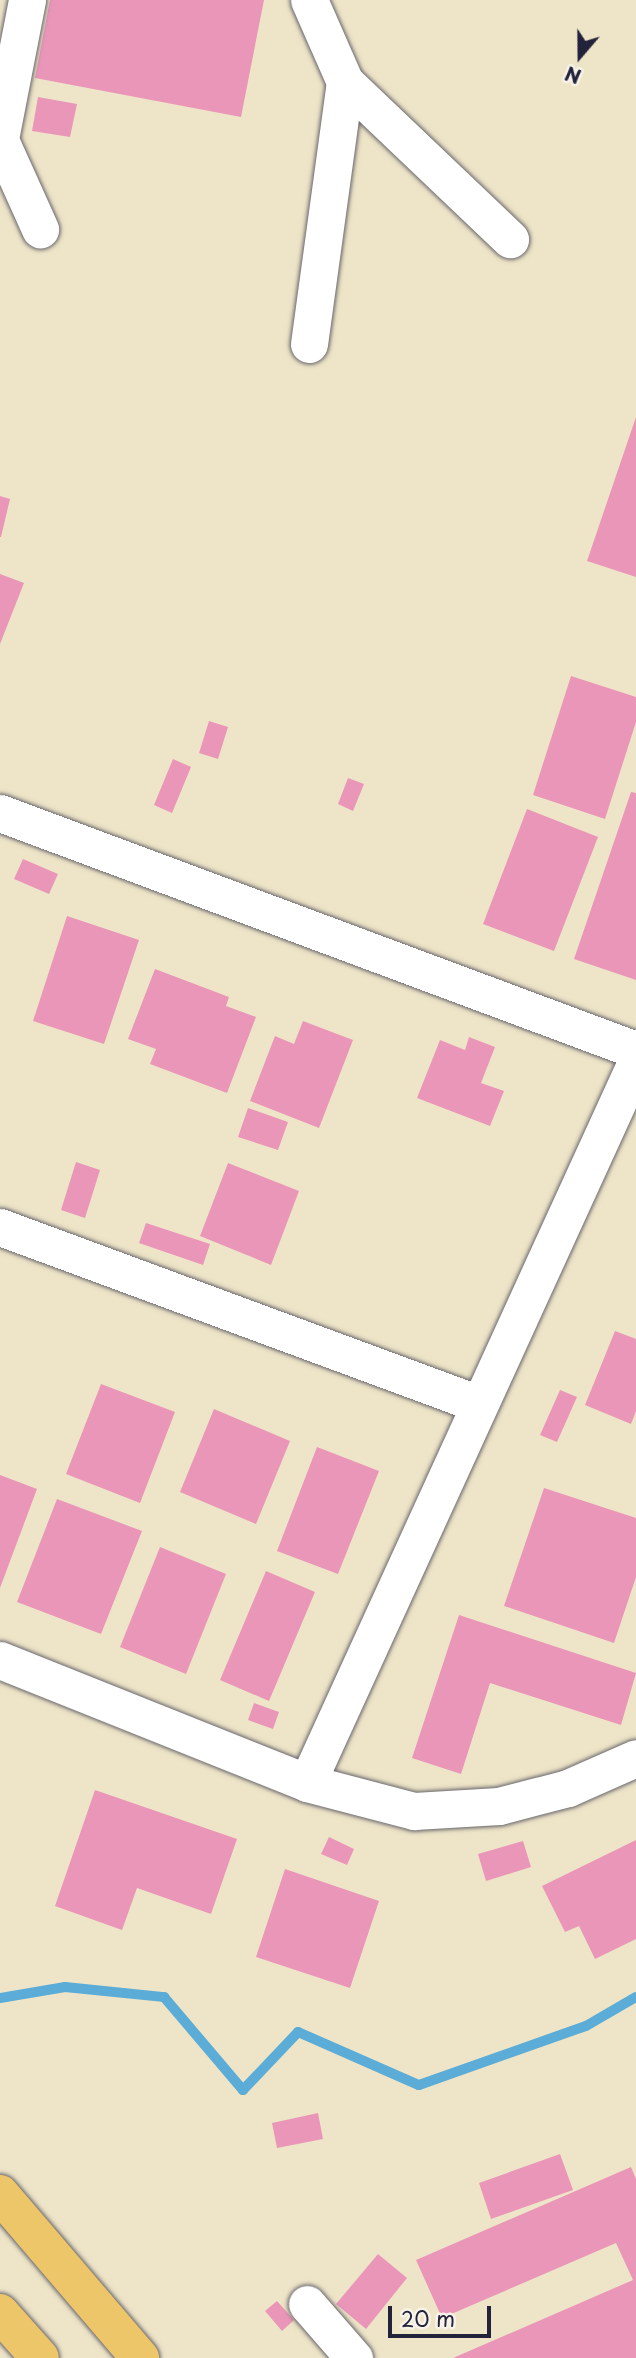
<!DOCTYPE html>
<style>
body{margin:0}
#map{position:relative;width:636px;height:2358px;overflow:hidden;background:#eee5c8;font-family:"Playpen Sans",sans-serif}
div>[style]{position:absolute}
.stream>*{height:10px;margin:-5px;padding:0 5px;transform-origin:5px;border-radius:5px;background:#5bacd6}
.building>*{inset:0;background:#ea96b8}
.roads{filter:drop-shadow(0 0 2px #69666c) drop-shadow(0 0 2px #69666c)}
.minor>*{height:37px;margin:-18.5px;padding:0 18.5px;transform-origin:18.5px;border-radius:18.5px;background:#fff}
.major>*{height:38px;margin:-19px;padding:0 19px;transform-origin:19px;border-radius:19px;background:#ecc669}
span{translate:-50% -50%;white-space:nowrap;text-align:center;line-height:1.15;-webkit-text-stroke:5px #f7f3e8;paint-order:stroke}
.north{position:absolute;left:545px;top:21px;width:70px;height:70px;-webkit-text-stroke:5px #f7f3e8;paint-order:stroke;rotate:200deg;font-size:19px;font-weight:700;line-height:28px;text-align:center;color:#22223b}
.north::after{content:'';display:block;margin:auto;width:24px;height:32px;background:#22223b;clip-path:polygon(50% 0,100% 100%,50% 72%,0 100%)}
.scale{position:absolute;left:388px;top:2306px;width:103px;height:32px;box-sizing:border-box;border:4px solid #22223b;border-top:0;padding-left:9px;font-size:21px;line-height:24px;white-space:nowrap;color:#22223b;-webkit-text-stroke:5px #f7f3e8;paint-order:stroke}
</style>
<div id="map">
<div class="stream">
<i style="left:0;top:1998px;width:66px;rotate:-9.6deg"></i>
<i style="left:65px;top:1987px;width:100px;rotate:5.8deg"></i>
<i style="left:164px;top:1997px;width:122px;rotate:49.7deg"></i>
<i style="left:243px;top:2090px;width:80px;rotate:-46.5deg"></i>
<i style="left:298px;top:2032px;width:132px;rotate:23.7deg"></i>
<i style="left:419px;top:2085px;width:177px;rotate:-19.5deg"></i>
<i style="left:586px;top:2026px;width:58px;rotate:-30.1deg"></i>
</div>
<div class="building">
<i style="clip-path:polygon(50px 0,264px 0,241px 117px,35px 78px)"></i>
<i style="clip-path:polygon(38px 97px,77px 104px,70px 137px,32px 131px)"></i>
<i style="clip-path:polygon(636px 417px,636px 577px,587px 561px)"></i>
<i style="clip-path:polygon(0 496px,10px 499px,1px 537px,0 537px)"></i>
<i style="clip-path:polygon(0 574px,24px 583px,0 644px)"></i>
<i style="clip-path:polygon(571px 676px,636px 697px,636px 722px,605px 819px,533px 795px)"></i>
<i style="clip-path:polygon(209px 721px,228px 727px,218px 759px,199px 753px)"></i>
<i style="clip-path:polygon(173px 759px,191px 767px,172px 813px,154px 805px)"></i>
<i style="clip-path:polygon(348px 778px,364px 784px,353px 811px,338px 804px)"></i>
<i style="clip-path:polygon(631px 792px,636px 793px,636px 980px,574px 959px)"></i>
<i style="clip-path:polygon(527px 809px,598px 837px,554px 951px,483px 924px)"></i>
<i style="clip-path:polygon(23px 859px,58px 874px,49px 894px,14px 879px)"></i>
<i style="clip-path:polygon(67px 916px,139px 940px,104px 1044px,33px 1021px)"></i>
<i style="clip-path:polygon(155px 969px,229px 997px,226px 1006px,256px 1017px,227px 1093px,150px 1064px,156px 1049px,128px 1039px)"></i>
<i style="clip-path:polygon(303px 1021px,353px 1040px,319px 1128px,250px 1101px,275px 1036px,294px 1044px)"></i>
<i style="clip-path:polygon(469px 1037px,495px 1047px,481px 1083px,504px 1091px,490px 1126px,417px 1098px,440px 1040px,465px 1050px)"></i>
<i style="clip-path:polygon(248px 1108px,288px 1122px,278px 1150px,238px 1137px)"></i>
<i style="clip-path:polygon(76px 1162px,100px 1170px,85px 1218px,61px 1210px)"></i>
<i style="clip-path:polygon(228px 1163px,299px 1191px,271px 1265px,200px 1236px)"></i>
<i style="clip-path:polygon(146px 1223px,210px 1244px,203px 1265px,139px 1243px)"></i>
<i style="clip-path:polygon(615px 1331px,636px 1339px,636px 1411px,631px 1424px,585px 1405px)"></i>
<i style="clip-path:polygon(101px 1384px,175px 1412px,140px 1503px,66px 1474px)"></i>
<i style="clip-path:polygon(560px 1390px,577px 1397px,557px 1442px,540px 1435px)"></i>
<i style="clip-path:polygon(214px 1409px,290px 1441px,256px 1524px,180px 1492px)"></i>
<i style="clip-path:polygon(317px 1447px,379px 1471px,338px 1574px,277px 1551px)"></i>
<i style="clip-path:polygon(0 1475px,37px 1489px,0 1588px)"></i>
<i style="clip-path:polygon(544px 1488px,636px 1518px,636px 1577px,614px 1643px,504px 1606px)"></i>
<i style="clip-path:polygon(57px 1499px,142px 1531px,101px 1634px,17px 1602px)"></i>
<i style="clip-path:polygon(160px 1547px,226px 1574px,186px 1674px,120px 1647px)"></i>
<i style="clip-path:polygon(266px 1571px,315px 1592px,269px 1701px,220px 1680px)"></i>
<i style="clip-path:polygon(459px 1615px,636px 1673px,621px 1725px,490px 1683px,461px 1774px,412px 1758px)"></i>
<i style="clip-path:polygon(254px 1703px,279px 1712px,273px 1729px,248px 1720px)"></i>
<i style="clip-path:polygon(95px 1790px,237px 1839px,211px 1914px,137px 1888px,122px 1930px,55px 1906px)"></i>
<i style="clip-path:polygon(329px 1837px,354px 1849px,347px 1865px,321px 1854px)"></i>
<i style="clip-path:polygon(636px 1840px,636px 1939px,595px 1959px,579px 1926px,565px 1932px,542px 1886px)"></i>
<i style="clip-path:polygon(523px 1841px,531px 1867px,486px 1881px,478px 1854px)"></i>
<i style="clip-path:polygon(285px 1869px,379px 1901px,350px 1988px,256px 1957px)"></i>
<i style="clip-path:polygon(318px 2113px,323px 2139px,277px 2148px,272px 2123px)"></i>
<i style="clip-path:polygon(560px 2154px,573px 2190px,491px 2219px,479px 2183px)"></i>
<i style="clip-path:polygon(631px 2167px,636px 2179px,636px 2358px,453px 2358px,633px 2280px,616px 2243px,442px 2318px,416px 2260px)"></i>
<i style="clip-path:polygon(378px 2254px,407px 2278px,366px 2329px,336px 2304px)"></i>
<i style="clip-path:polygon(277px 2301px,294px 2320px,282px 2331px,265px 2311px)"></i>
</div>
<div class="roads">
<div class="minor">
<i style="left:309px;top:0;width:90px;rotate:66.3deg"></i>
<i style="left:345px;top:82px;width:228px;rotate:43.6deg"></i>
<i style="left:0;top:139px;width:142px;rotate:-79deg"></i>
<i style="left:0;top:140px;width:98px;rotate:65.8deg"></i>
<i style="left:309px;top:344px;width:264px;rotate:-82.2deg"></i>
<i style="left:0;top:813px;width:679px;rotate:20.44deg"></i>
<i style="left:0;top:1227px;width:511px;rotate:20.28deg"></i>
<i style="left:0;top:1660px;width:331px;rotate:21.8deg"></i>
<i style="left:307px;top:1783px;width:111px;rotate:14.7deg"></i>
<i style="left:414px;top:1811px;width:85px;rotate:-3.4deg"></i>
<i style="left:499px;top:1806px;width:71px;rotate:-14.6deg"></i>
<i style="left:568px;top:1788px;width:74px;rotate:-23.8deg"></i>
<i style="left:307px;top:1783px;width:793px;rotate:-65.47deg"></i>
<i style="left:307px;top:2304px;width:72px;rotate:49deg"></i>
</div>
<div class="major">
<i style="left:0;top:2194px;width:216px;rotate:49.5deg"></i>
<i style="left:0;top:2313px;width:60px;rotate:48.4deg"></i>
</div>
</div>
<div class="north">N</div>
<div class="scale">20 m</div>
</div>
